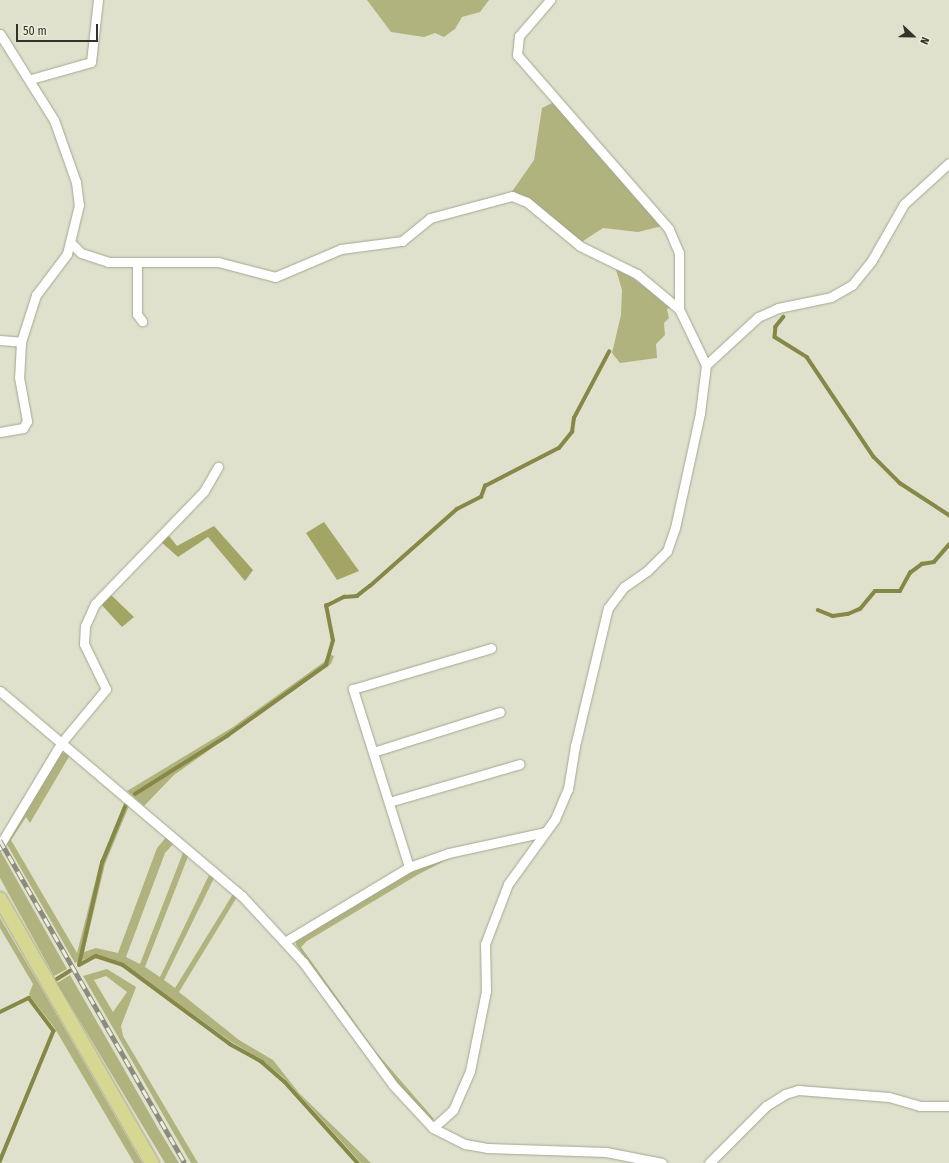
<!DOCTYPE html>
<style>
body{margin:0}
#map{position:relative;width:949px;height:1163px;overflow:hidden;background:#dfe1cc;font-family:"Fira Sans Condensed",sans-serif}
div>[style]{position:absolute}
.green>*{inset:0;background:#b1b37e}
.forest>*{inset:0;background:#a2a563}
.stream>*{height:3.5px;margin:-1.75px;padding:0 1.75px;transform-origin:1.75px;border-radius:1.75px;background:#868847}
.roads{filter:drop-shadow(0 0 1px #a5a692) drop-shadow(0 0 1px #a5a692)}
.street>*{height:9px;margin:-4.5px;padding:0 4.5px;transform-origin:4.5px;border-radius:4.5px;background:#fff}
.primary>*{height:14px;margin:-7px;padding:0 7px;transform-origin:7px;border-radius:7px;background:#d6d791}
.rail>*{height:4.5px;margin-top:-2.25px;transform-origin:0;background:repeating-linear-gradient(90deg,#edeed9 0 9px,#8a8c7d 0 18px);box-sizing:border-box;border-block:1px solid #8a8c7d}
span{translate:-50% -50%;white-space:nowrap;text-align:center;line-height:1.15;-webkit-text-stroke:3px #edeed9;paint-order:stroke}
.north{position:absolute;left:893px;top:16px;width:40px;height:40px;-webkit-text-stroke:3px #edeed9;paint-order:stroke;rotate:112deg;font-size:11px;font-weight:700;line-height:16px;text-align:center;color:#32332b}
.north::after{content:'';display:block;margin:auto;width:14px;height:18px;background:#32332b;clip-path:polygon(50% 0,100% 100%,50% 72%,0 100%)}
.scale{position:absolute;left:16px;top:24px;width:82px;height:18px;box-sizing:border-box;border:2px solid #32332b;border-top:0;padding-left:5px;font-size:12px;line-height:14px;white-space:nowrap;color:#32332b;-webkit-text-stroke:3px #edeed9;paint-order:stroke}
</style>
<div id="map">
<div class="green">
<i style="clip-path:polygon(367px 0,489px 0,480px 12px,462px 17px,455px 29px,444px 37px,435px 33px,424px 37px,391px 32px)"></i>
<i style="clip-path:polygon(554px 102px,662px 226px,638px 232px,603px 228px,580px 243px,511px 193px,534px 160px,542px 108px)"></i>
<i style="clip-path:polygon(615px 266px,673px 306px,667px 309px,669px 318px,664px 323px,665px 335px,656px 344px,657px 358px,620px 363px,612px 353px,621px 315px,622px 290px)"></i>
<i style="clip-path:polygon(328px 654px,334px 656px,331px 664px,174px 775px,144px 806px,127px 791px,233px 727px,324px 662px)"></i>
<i style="clip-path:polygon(62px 752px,70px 755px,30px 823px,26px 817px,11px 840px,77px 953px,100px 863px,126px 799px,129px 806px,105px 864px,84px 952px,96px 948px,118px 953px,157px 848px,168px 835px,174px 843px,165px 853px,126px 957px,140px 964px,184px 850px,189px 854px,145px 967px,160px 977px,210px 873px,215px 876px,164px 980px,175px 988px,233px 894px,237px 897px,179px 992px,239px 1040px,273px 1060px,299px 1093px,371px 1163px,361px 1163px,285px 1079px,262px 1060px,230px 1041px,122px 963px,95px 955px,75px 963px,5px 841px)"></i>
<i style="clip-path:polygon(0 850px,67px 969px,54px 976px,0 878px)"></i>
<i style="clip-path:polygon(462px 852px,419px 874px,307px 941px,301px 947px,375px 1051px,434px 1119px,431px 1123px,415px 1109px,296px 945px,296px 941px,398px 877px)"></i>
<i style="clip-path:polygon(0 918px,39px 984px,142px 1163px,134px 1163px,54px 1027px,32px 999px,29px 994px,33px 984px,0 928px)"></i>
<i style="clip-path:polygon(evenodd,107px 969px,136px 987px,121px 1026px,123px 1036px,198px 1163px,191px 1163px,83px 976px,107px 969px,106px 976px,127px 992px,113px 1012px,94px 980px,106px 976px)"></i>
<i style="clip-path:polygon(70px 975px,159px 1130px,179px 1163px,165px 1163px,57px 983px)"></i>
</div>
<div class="forest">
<i style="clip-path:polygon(324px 522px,359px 571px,337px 580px,306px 533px)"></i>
<i style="clip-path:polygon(214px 526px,253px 570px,245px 581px,208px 537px,178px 557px,159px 540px,169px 536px,177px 546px)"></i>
<i style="clip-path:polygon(109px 593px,134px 617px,122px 627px,99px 602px)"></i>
</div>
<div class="stream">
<i style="left:784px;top:317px;width:13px;rotate:129deg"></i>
<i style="left:776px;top:327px;width:10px;rotate:96deg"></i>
<i style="left:775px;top:337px;width:38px;rotate:32deg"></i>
<i style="left:807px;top:357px;width:120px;rotate:56.2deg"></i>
<i style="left:874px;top:457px;width:37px;rotate:45deg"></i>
<i style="left:900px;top:483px;width:59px;rotate:33.1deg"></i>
<i style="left:818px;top:610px;width:16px;rotate:22deg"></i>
<i style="left:833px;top:616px;width:15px;rotate:-8deg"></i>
<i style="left:848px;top:614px;width:13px;rotate:-23deg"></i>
<i style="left:860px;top:609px;width:23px;rotate:-50deg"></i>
<i style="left:875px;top:591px;width:25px"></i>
<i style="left:900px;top:591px;width:21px;rotate:-61deg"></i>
<i style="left:910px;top:573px;width:15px;rotate:-37deg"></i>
<i style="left:922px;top:564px;width:12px;rotate:-9deg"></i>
<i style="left:934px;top:562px;width:23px;rotate:-49deg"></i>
<i style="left:135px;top:794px;width:109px;rotate:-32.2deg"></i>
<i style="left:227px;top:736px;width:122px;rotate:-35.6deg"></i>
<i style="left:326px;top:665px;width:25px;rotate:-74deg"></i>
<i style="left:333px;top:641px;width:36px;rotate:-101deg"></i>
<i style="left:326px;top:606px;width:20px;rotate:-27deg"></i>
<i style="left:344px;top:597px;width:13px;rotate:-4deg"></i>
<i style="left:357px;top:596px;width:16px;rotate:-38deg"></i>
<i style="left:370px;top:586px;width:116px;rotate:-41.5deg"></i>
<i style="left:457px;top:509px;width:27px;rotate:-27deg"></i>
<i style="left:481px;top:497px;width:12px;rotate:-70deg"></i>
<i style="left:485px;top:486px;width:83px;rotate:-27.2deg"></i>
<i style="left:559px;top:448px;width:21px;rotate:-51deg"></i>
<i style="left:572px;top:432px;width:14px;rotate:-82deg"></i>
<i style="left:574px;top:418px;width:75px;rotate:-62.1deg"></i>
<i style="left:79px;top:965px;width:19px;rotate:-28deg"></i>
<i style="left:96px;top:956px;width:28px;rotate:18deg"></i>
<i style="left:123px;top:965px;width:133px;rotate:36.4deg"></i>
<i style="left:230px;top:1044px;width:37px;rotate:29deg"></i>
<i style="left:262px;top:1062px;width:30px;rotate:41deg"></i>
<i style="left:285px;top:1082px;width:109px;rotate:48deg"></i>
<i style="left:79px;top:965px;width:105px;rotate:-77.3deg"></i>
<i style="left:102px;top:863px;width:61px;rotate:-67.7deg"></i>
<i style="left:57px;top:979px;width:15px;rotate:-32deg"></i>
<i style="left:0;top:1012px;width:32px;rotate:-26deg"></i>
<i style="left:29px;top:998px;width:41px;rotate:52.9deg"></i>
<i style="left:54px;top:1031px;width:142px;rotate:112.4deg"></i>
</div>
<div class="roads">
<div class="street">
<i style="left:0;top:34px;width:102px;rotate:57.9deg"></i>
<i style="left:54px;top:120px;width:66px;rotate:70.5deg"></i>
<i style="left:76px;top:182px;width:23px;rotate:83deg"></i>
<i style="left:79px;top:205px;width:50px;rotate:103.8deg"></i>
<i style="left:67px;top:254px;width:51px;rotate:127.1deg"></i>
<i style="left:36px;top:295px;width:49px;rotate:107.7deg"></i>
<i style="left:21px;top:342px;width:35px;rotate:93deg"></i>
<i style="left:19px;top:377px;width:45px;rotate:79.7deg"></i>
<i style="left:27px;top:421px;width:8px;rotate:120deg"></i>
<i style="left:23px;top:428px;width:23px;rotate:170deg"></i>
<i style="left:31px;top:79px;width:62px;rotate:-15.8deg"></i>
<i style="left:91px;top:62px;width:62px;rotate:-83.6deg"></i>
<i style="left:71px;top:243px;width:14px;rotate:45deg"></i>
<i style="left:81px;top:253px;width:28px;rotate:18deg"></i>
<i style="left:108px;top:262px;width:110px"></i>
<i style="left:218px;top:262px;width:59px;rotate:14.7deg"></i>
<i style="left:275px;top:277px;width:72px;rotate:-23deg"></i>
<i style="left:341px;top:249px;width:62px;rotate:-7.5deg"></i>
<i style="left:402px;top:241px;width:36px;rotate:-39deg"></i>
<i style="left:430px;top:218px;width:85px;rotate:-15deg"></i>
<i style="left:512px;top:196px;width:16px;rotate:22deg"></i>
<i style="left:527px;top:202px;width:69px;rotate:39.7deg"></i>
<i style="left:580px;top:246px;width:64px;rotate:26.2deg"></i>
<i style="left:637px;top:274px;width:55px;rotate:39.8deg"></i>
<i style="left:137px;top:264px;width:50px;rotate:90deg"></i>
<i style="left:137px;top:314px;width:9px;rotate:54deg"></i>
<i style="left:0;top:340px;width:21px;rotate:5deg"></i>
<i style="left:706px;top:365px;width:71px;rotate:-42.7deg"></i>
<i style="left:758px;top:317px;width:22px;rotate:-24deg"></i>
<i style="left:778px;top:308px;width:54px;rotate:-11.7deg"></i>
<i style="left:831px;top:297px;width:24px;rotate:-30deg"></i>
<i style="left:852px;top:285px;width:32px;rotate:-51deg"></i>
<i style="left:872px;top:260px;width:64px;rotate:-60.3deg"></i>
<i style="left:904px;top:204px;width:61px;rotate:-42.3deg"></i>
<i style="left:0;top:691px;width:317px;rotate:40.3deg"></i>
<i style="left:242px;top:896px;width:90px;rotate:47.3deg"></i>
<i style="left:303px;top:962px;width:152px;rotate:53.8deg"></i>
<i style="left:393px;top:1085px;width:59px;rotate:47.1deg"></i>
<i style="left:433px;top:1128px;width:36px;rotate:27deg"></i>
<i style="left:465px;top:1144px;width:22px;rotate:10deg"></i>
<i style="left:487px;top:1148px;width:119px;rotate:1.9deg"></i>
<i style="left:606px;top:1152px;width:57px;rotate:11.1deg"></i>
<i style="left:373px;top:752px;width:133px;rotate:-17.5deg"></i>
<i style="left:389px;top:802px;width:136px;rotate:-16.2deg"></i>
<i style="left:0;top:845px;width:120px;rotate:-59deg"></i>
<i style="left:62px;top:742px;width:69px;rotate:-50.3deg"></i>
<i style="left:106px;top:689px;width:50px;rotate:-116.1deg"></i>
<i style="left:84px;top:644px;width:18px;rotate:-87deg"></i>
<i style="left:85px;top:626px;width:24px;rotate:-66deg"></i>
<i style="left:95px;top:604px;width:157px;rotate:-46deg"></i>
<i style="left:204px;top:491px;width:28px;rotate:-60deg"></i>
<i style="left:409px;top:867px;width:187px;rotate:-107.5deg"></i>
<i style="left:353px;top:689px;width:144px;rotate:-16.5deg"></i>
<i style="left:286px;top:941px;width:144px;rotate:-31deg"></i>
<i style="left:409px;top:867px;width:42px;rotate:-19.3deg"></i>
<i style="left:449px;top:853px;width:98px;rotate:-12.3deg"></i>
<i style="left:433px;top:1128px;width:27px;rotate:-42deg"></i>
<i style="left:453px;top:1110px;width:43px;rotate:-66.4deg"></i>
<i style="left:470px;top:1071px;width:82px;rotate:-78.7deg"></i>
<i style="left:486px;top:991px;width:47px;rotate:-91.2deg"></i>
<i style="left:485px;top:944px;width:64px;rotate:-69deg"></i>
<i style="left:508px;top:884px;width:80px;rotate:-54.1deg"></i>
<i style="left:555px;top:819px;width:33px;rotate:-67deg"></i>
<i style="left:568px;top:789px;width:44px;rotate:-80.8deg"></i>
<i style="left:575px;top:746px;width:142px;rotate:-76.6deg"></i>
<i style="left:608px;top:608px;width:26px;rotate:-53deg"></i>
<i style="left:624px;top:587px;width:28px;rotate:-35deg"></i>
<i style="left:647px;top:571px;width:28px;rotate:-45deg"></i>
<i style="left:667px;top:551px;width:24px;rotate:-71deg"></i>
<i style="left:675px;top:528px;width:118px;rotate:-77.7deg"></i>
<i style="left:700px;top:413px;width:48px;rotate:-82.9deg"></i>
<i style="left:706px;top:365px;width:62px;rotate:-115.7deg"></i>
<i style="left:679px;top:309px;width:56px;rotate:-90deg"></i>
<i style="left:679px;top:253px;width:26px;rotate:-113deg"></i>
<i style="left:669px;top:229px;width:231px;rotate:-131.1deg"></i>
<i style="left:517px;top:55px;width:19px;rotate:-84deg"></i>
<i style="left:519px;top:36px;width:48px;rotate:-49.3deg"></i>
<i style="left:709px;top:1163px;width:81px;rotate:-45deg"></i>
<i style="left:766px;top:1106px;width:22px;rotate:-32deg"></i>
<i style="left:785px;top:1094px;width:14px;rotate:-17deg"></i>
<i style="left:798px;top:1090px;width:91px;rotate:4.4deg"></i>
<i style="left:889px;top:1097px;width:32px;rotate:16deg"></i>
<i style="left:920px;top:1106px;width:29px"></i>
</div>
<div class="primary">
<i style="left:0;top:899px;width:305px;rotate:60.1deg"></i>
</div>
</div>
<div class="rail">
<i style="left:0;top:840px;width:372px;rotate:60.2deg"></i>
</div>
<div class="north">N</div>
<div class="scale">50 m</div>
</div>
